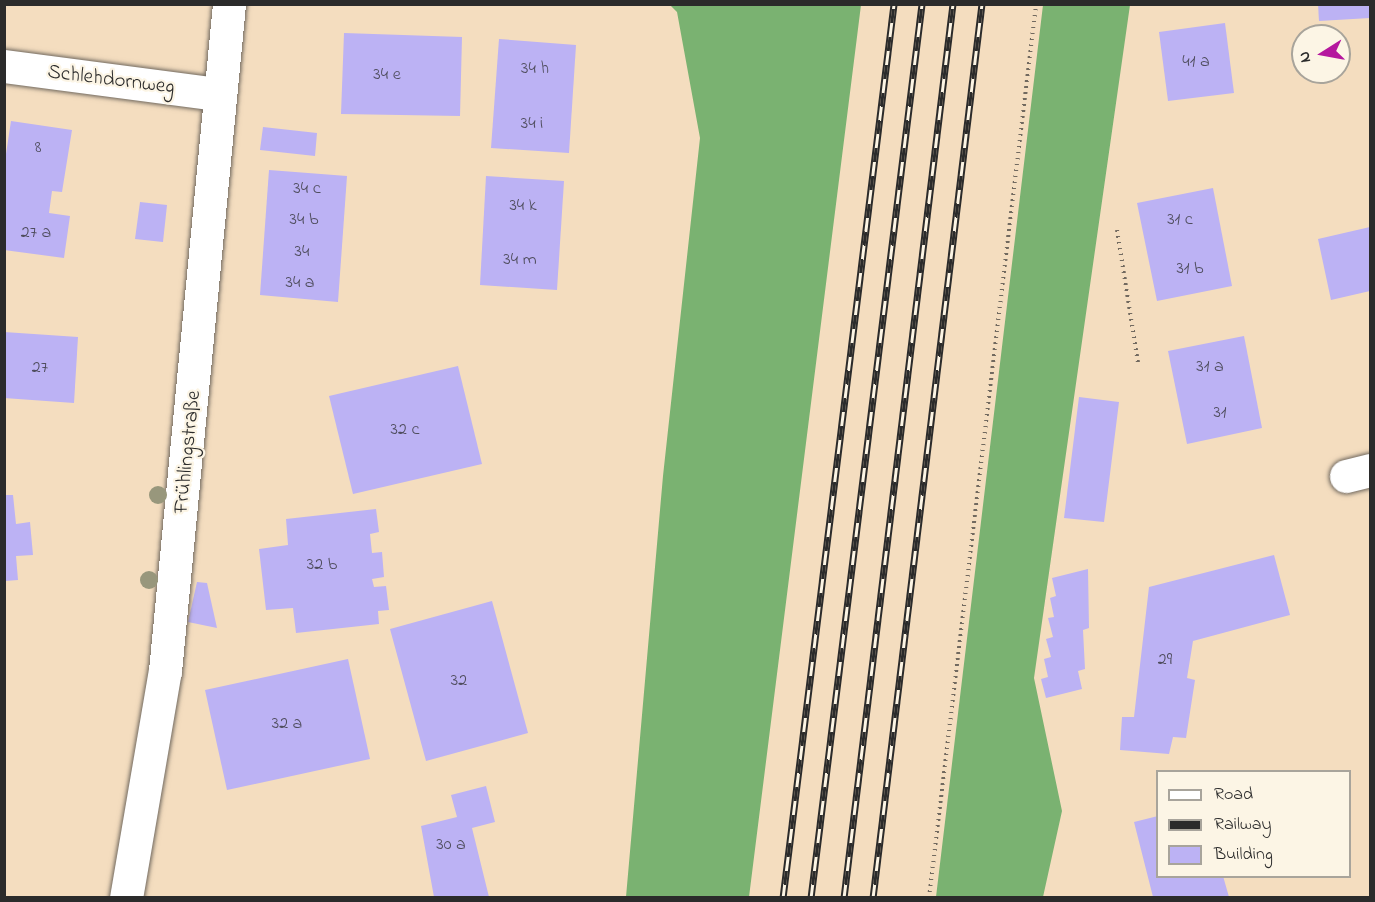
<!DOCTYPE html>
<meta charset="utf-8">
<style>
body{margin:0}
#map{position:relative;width:1375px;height:902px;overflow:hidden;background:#f4ddbf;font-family:"Indie Flower",sans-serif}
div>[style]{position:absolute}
.forest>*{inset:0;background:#7ab271}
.building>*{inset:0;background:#bcb2f4}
.path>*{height:4px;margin-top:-2px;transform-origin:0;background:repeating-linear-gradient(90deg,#71695f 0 1.5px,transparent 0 6px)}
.roads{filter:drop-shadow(0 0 2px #71695f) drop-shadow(0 0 2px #71695f)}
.minor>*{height:33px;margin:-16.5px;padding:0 16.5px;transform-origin:16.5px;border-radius:16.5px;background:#fff}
.rail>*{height:7px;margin-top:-3.5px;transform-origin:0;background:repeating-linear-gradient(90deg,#fcf5e5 0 14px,#2b2b2b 0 28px);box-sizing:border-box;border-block:2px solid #2b2b2b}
.trees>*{width:18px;height:18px;margin:-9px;border-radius:50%;background:#98977c}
span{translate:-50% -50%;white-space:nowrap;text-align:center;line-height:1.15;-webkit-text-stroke:4.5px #fcf5e5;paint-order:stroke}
.number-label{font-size:18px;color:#4f4d5d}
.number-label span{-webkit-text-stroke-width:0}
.street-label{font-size:21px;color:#2b2b2b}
.frame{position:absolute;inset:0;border:6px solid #2b2b2b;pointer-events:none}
.legend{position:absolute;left:1156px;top:770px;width:195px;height:108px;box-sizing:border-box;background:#fcf5e5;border:2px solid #a8a49b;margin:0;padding:8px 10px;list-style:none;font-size:18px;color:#2b2b2b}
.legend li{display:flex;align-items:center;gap:12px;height:30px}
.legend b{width:30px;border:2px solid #a8a49b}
.north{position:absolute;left:1291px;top:24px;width:60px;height:60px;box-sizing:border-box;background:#fcf5e5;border:2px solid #a8a49b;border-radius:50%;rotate:259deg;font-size:16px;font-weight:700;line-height:24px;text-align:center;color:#2b2b2b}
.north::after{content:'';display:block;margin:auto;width:21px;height:27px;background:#b5179e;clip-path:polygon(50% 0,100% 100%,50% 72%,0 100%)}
</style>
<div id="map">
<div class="forest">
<i style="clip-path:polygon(670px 5px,861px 5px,749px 897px,626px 897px,663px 476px,700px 138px,677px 12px)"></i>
<i style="clip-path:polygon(1043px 5px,1130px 5px,1034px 678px,1062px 811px,1043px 897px,936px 897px)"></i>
</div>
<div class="building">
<i style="clip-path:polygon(1318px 4px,1370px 4px,1370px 18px,1319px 21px)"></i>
<i style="clip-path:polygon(1225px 23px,1234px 93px,1168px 101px,1159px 32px)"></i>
<i style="clip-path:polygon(344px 33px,462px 37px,460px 116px,341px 114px)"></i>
<i style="clip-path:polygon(499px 39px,576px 45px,569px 153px,491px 148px)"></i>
<i style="clip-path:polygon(11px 121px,72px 130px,62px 192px,52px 191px,49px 213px,70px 216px,64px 258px,4px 250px,4px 167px)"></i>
<i style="clip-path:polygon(263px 127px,317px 133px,315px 156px,260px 150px)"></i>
<i style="clip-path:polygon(269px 170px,347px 176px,338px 302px,260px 295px)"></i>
<i style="clip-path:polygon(486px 176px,564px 181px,557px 290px,480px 285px)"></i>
<i style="clip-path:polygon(1213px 188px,1232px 286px,1157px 301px,1137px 203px)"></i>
<i style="clip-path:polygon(140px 202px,167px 205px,163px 242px,135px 239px)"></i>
<i style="clip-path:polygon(1370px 227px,1370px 291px,1331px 300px,1318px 239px)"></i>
<i style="clip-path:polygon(4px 332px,78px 337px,74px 403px,4px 398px)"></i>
<i style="clip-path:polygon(1244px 336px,1262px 428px,1187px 444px,1168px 351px)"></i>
<i style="clip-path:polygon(458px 366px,482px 464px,353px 494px,329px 396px)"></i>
<i style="clip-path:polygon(1079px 397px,1119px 402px,1104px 522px,1064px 518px)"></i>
<i style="clip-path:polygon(5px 495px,13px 495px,16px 524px,30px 522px,33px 555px,16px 556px,18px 580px,5px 581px)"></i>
<i style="clip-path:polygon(376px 509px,379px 532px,370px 534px,372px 553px,382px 552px,384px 577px,372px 579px,374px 587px,386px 586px,389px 610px,378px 611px,379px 624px,296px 633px,293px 608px,266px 610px,259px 549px,288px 545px,286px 519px)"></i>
<i style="clip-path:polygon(1274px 555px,1290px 615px,1193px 641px,1187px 678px,1195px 680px,1186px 738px,1173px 737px,1169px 754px,1120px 750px,1122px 717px,1134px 717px,1149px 587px)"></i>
<i style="clip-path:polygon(1088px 569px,1089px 628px,1083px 630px,1085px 669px,1078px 671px,1082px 689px,1046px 698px,1041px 679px,1048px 677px,1044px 659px,1051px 657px,1046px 639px,1053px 637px,1048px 618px,1054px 617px,1050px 598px,1056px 596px,1052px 578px)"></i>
<i style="clip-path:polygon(197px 582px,207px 583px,217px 628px,188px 622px)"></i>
<i style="clip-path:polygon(492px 601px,528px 733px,426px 761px,390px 629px)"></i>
<i style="clip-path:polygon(348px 659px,370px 759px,227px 790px,205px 690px)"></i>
<i style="clip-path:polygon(486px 786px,495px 822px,472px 828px,489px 897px,434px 897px,421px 826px,457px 817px,451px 795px)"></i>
<i style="clip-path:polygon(1158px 816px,1158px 876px,1223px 876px,1229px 897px,1153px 897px,1134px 822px)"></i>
</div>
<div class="path">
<i style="left:1117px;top:230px;width:134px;rotate:81deg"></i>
<i style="left:929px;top:898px;width:900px;rotate:-83.17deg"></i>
</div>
<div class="roads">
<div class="minor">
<i style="left:4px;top:66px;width:215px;rotate:7.5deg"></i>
<i style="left:1346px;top:476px;width:25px;rotate:-14deg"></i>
<i style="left:126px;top:898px;width:230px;rotate:-80.3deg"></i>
<i style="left:165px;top:671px;width:670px;rotate:-84.52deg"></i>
</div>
</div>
<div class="rail">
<i style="left:783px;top:898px;width:901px;rotate:-82.92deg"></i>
<i style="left:811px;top:898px;width:901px;rotate:-82.92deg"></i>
<i style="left:844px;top:898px;width:901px;rotate:-83.05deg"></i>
<i style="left:873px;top:898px;width:901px;rotate:-83.05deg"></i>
</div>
<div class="trees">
<i style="left:158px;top:495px"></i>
<i style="left:149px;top:580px"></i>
</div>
<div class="number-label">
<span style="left:1196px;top:62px">41 a</span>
<span style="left:535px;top:69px">34 h</span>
<span style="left:387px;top:75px">34 e</span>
<span style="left:532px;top:124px">34 i</span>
<span style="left:38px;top:148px">8</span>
<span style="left:307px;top:189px">34 c</span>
<span style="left:523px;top:206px">34 k</span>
<span style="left:304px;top:220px">34 b</span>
<span style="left:1180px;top:220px">31 c</span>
<span style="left:36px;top:233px">27 a</span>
<span style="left:302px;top:252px">34</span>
<span style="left:520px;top:260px">34 m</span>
<span style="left:1190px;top:269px">31 b</span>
<span style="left:300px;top:283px">34 a</span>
<span style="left:1210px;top:367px">31 a</span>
<span style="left:40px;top:368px">27</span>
<span style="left:1220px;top:413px">31</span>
<span style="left:405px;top:430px">32 c</span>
<span style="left:322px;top:565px">32 b</span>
<span style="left:1165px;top:660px">29</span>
<span style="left:459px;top:681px">32</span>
<span style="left:287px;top:724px">32 a</span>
<span style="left:451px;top:845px">30 a</span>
</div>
<div class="street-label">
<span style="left:111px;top:80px;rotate:7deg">Schlehdornweg</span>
<span style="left:188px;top:452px;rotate:-84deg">Frühlingstraße</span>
</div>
<div class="frame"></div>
<ul class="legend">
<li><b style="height:8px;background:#fff"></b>Road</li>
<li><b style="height:8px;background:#2b2b2b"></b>Railway</li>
<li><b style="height:16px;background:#bcb2f4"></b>Building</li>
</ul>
<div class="north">N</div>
</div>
